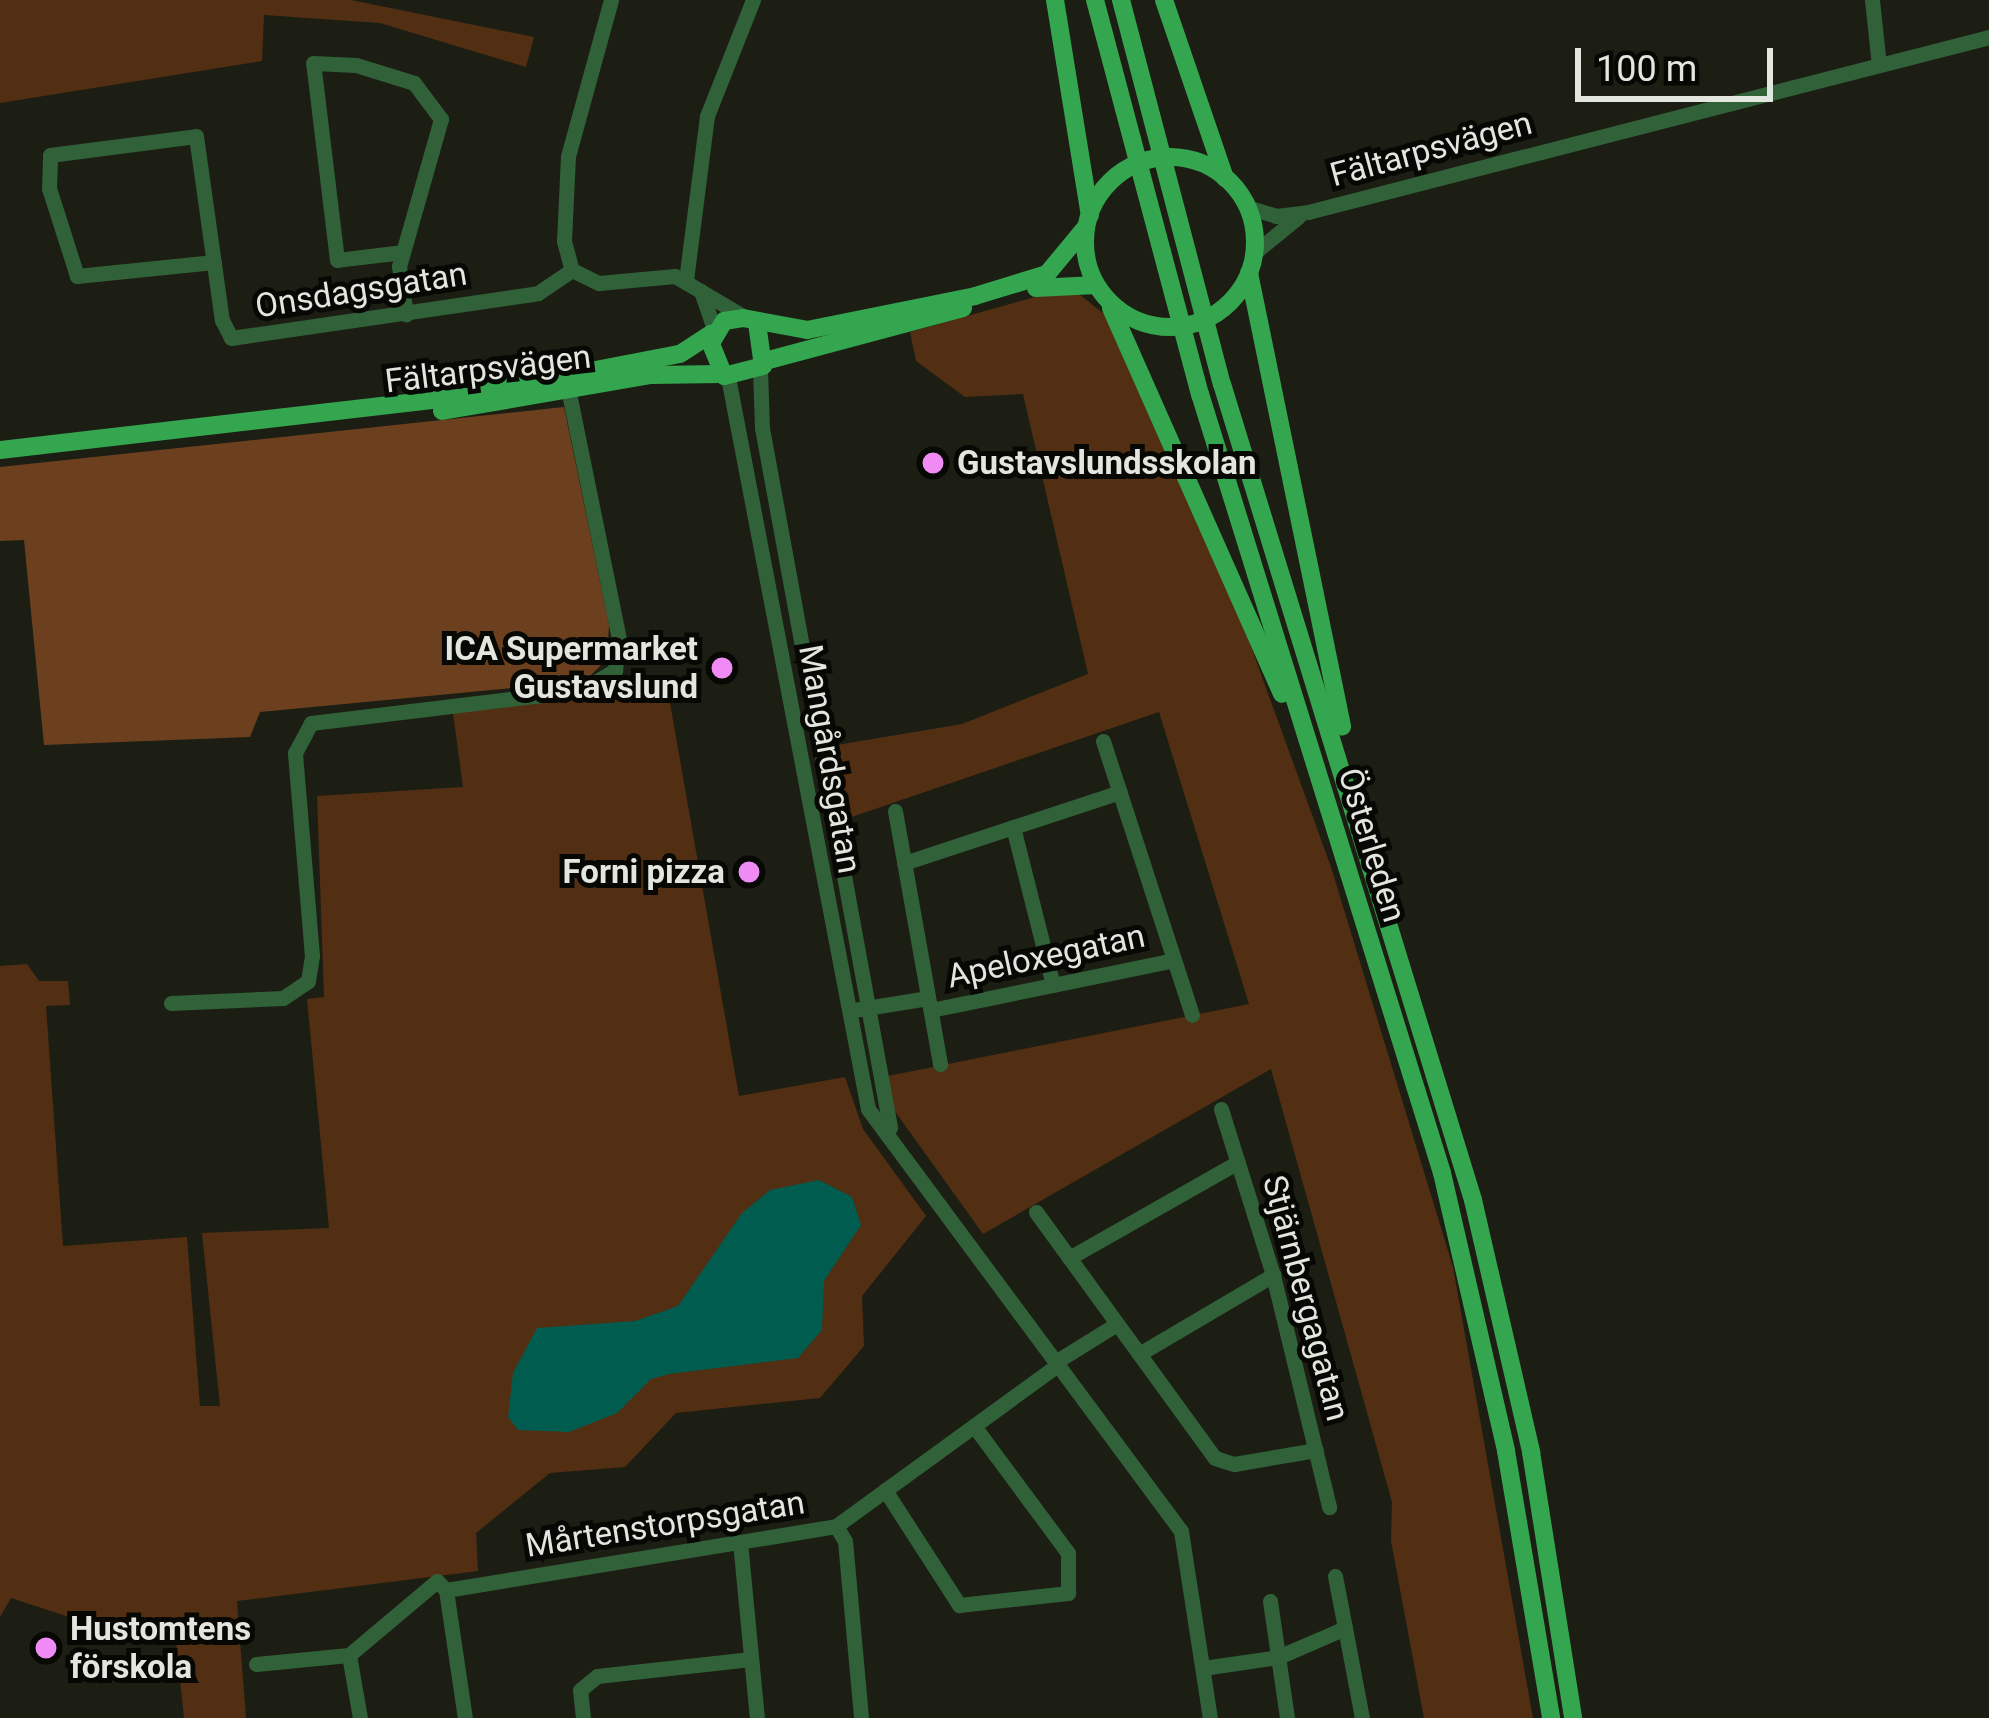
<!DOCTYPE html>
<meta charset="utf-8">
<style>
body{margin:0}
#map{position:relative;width:1989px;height:1718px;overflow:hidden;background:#1c1e14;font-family:Roboto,sans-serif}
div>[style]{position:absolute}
.green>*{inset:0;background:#522e12}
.forest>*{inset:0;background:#6c401e}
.water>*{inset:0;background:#005c4e}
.minor>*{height:15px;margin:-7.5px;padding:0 7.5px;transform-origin:7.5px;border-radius:7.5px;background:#306138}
.major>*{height:18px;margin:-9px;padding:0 9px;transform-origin:9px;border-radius:9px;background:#34a64f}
.major>.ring{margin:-9px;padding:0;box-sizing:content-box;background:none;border:18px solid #34a64f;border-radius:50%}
.dots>*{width:33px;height:33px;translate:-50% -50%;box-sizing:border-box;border:6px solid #070704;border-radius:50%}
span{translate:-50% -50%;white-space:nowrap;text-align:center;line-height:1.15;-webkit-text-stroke:10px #070704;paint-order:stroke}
.street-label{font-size:33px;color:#e3e5df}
.poi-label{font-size:33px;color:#e3e5df;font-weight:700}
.left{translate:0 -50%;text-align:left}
.right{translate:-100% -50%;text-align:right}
.scale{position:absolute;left:1575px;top:48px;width:198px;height:54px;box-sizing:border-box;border:6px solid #e3e5df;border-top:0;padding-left:15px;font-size:36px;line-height:42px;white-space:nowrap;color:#e3e5df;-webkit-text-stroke:9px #070704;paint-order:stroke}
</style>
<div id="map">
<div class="green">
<i style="clip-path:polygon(0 0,351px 0,534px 37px,526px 67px,380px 23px,264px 15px,262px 61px,0 103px)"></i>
<i style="clip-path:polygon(1070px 287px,1113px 321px,1249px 641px,1331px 867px,1453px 1267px,1533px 1718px,1424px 1718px,1391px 1541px,1392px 1502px,1271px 1069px,983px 1234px,894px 1110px,883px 1077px,1249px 1004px,1159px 712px,837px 822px,825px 747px,962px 724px,1088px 674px,1023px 394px,965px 397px,916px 361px,910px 332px)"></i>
<i style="clip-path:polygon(667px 686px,739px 1096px,845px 1077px,863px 1129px,926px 1216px,862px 1296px,864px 1346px,820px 1398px,676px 1413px,625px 1467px,550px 1473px,476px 1533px,478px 1571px,237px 1601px,246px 1718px,184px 1718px,174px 1622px,72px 1618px,11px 1598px,0 1617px,0 966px,27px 964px,39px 981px,68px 981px,70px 1005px,46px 1006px,63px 1246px,187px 1237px,200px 1406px,220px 1406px,202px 1233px,329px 1228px,307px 999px,324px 997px,317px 796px,463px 787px,452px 706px)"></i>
</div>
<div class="forest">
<i style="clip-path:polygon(564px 407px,609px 625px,607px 659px,585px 681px,260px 712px,250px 737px,44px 745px,24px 540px,0 541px,0 467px)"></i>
</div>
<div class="water">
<i style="clip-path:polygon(819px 1180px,852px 1197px,861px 1225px,824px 1281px,822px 1330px,798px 1358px,669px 1374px,651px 1379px,617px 1413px,569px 1432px,518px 1430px,508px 1417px,513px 1373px,537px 1328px,635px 1321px,678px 1306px,742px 1213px,770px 1190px)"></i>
</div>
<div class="minor">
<i style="left:611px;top:0;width:162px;rotate:105.4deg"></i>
<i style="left:568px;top:156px;width:85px;rotate:92.7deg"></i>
<i style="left:564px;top:241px;width:30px;rotate:75deg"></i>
<i style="left:572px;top:270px;width:30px;rotate:26deg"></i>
<i style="left:599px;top:283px;width:76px;rotate:-5.3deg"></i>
<i style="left:675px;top:276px;width:85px;rotate:30.5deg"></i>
<i style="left:1872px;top:0;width:65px;rotate:83.9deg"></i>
<i style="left:1247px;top:207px;width:30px;rotate:17deg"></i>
<i style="left:1276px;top:216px;width:32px;rotate:-7deg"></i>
<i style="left:1308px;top:212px;width:703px;rotate:-14.41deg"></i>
<i style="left:403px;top:252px;width:66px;rotate:173.1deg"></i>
<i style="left:337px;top:260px;width:198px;rotate:-96.9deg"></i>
<i style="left:313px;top:63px;width:43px;rotate:2.7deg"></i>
<i style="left:356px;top:65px;width:61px;rotate:17.2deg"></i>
<i style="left:414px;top:83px;width:45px;rotate:53.1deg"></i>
<i style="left:441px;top:119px;width:153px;rotate:105.9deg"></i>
<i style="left:399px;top:266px;width:49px;rotate:81.7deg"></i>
<i style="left:1254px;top:253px;width:57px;rotate:-39.3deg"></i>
<i style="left:214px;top:262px;width:138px;rotate:174.2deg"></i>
<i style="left:77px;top:276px;width:92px;rotate:-107.7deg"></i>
<i style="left:49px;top:188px;width:33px;rotate:-88deg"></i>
<i style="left:50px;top:155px;width:147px;rotate:-7.4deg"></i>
<i style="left:196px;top:136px;width:186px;rotate:82deg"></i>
<i style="left:222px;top:320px;width:20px;rotate:63deg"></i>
<i style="left:231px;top:338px;width:310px;rotate:-8.3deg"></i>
<i style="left:538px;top:293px;width:41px;rotate:-34.1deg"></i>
<i style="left:686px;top:280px;width:165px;rotate:-82.7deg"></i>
<i style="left:707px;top:116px;width:125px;rotate:-68.4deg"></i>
<i style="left:701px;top:291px;width:40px;rotate:71.1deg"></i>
<i style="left:760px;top:370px;width:58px;rotate:88deg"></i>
<i style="left:762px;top:428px;width:711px;rotate:79.62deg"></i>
<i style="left:728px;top:377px;width:745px;rotate:79.17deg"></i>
<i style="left:868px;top:1109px;width:525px;rotate:53.44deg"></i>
<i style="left:1181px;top:1531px;width:189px;rotate:81.2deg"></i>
<i style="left:1103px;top:741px;width:288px;rotate:72deg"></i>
<i style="left:895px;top:811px;width:257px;rotate:79.9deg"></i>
<i style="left:1013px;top:827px;width:163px;rotate:75.8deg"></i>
<i style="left:904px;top:863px;width:227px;rotate:-18.2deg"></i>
<i style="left:171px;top:1003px;width:112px;rotate:-2.6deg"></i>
<i style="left:283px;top:998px;width:30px;rotate:-34deg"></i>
<i style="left:308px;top:981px;width:25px;rotate:-81deg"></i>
<i style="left:312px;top:956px;width:204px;rotate:-94.8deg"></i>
<i style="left:295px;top:753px;width:34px;rotate:-62deg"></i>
<i style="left:311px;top:723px;width:273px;rotate:-6.9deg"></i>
<i style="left:582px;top:690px;width:39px;rotate:-31deg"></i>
<i style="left:615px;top:670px;width:31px;rotate:-83deg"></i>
<i style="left:619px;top:639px;width:251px;rotate:-101.5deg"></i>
<i style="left:569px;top:393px;width:11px;rotate:-56deg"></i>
<i style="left:854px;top:1010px;width:75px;rotate:-9.2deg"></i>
<i style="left:931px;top:1010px;width:248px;rotate:-11.6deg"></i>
<i style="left:1221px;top:1109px;width:174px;rotate:72.6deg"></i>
<i style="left:1273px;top:1275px;width:239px;rotate:76.4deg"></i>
<i style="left:1036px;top:1212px;width:304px;rotate:54deg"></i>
<i style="left:1215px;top:1458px;width:20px;rotate:18deg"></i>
<i style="left:1234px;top:1464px;width:83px;rotate:-9.7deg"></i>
<i style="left:1069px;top:1258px;width:194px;rotate:-29.6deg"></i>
<i style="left:1139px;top:1354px;width:156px;rotate:-30.5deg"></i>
<i style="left:1057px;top:1361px;width:70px;rotate:-31.7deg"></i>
<i style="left:885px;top:1490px;width:137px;rotate:57.2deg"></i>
<i style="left:959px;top:1605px;width:110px;rotate:-6.3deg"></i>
<i style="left:1068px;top:1593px;width:40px;rotate:-90deg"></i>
<i style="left:1068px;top:1553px;width:158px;rotate:-126.5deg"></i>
<i style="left:836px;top:1526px;width:17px;rotate:59deg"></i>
<i style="left:845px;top:1541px;width:178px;rotate:84.8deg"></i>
<i style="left:740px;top:1542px;width:177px;rotate:84.5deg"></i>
<i style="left:446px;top:1590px;width:395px;rotate:-9.3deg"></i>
<i style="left:836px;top:1526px;width:276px;rotate:-36deg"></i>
<i style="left:1270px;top:1601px;width:118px;rotate:81.7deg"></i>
<i style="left:1345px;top:1628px;width:92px;rotate:79.3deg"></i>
<i style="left:349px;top:1655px;width:64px;rotate:80.1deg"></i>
<i style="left:256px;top:1664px;width:93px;rotate:-5.5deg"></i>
<i style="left:349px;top:1655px;width:115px;rotate:-40.1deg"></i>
<i style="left:437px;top:1581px;width:13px;rotate:45deg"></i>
<i style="left:446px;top:1590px;width:129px;rotate:81.6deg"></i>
<i style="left:1203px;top:1668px;width:76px;rotate:-8.3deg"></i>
<i style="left:1278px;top:1657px;width:73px;rotate:-23.4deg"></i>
<i style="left:1345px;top:1628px;width:53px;rotate:-100.9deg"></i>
<i style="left:583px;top:1718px;width:28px;rotate:-96deg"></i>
<i style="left:580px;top:1690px;width:22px;rotate:-39deg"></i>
<i style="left:597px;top:1676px;width:155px;rotate:-6.3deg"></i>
</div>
<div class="major">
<i style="left:1055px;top:0;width:218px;rotate:80.8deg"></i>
<i style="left:1095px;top:0;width:408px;rotate:75.1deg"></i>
<i style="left:1200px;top:394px;width:816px;rotate:72.74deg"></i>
<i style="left:1442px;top:1173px;width:285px;rotate:77deg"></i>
<i style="left:1506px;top:1451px;width:271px;rotate:80.4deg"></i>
<i style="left:1121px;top:0;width:397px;rotate:75.3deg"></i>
<i style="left:1222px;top:384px;width:854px;rotate:72.9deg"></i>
<i style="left:1473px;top:1200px;width:259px;rotate:77deg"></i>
<i style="left:1531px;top:1452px;width:269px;rotate:81deg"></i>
<i style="left:1164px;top:0;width:188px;rotate:71.1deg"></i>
<i class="ring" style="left:1085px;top:157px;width:152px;height:152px"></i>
<i style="left:1249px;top:273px;width:463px;rotate:78.4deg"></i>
<i style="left:1036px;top:288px;width:60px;rotate:-2.9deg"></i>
<i style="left:1111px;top:308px;width:422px;rotate:66.1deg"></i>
<i style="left:757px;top:323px;width:43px;rotate:82.1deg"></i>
<i style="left:763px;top:366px;width:40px;rotate:165.6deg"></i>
<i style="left:724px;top:376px;width:35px;rotate:-112deg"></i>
<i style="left:711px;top:343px;width:26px;rotate:-59deg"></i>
<i style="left:724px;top:321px;width:19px;rotate:-9deg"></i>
<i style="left:743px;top:318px;width:65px;rotate:10.6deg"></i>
<i style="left:807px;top:330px;width:171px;rotate:-11.4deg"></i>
<i style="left:975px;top:296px;width:75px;rotate:-17deg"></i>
<i style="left:1047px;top:274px;width:61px;rotate:-50.3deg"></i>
<i style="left:765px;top:361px;width:205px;rotate:-15deg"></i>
<i style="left:442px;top:411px;width:212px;rotate:-9.8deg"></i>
<i style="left:651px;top:375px;width:70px;rotate:-0.8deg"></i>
<i style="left:0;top:450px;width:454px;rotate:-6.6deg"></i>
<i style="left:451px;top:398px;width:233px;rotate:-10.9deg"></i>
<i style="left:680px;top:354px;width:37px;rotate:-33deg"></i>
</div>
<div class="dots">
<i style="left:933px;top:463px;background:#f08bf5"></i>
<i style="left:722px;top:668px;background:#f08bf5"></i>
<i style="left:749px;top:872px;background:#f08bf5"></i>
<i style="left:46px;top:1648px;background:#f08bf5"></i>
</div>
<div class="street-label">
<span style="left:1431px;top:149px;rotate:-15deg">Fältarpsvägen</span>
<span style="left:361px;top:290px;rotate:-9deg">Onsdagsgatan</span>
<span style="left:488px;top:369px;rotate:-7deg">Fältarpsvägen</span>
<span style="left:830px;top:759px;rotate:80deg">Mangårdsgatan</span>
<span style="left:1372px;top:845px;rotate:73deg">Österleden</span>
<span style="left:1046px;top:956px;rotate:-12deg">Apeloxegatan</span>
<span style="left:1306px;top:1298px;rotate:75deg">Stjärnbergagatan</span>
<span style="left:665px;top:1524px;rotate:-9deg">Mårtenstorpsgatan</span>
</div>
<div class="poi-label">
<span class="left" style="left:957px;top:463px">Gustavslundsskolan</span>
<span class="right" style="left:698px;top:668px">ICA Supermarket<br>Gustavslund</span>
<span class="right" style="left:725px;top:872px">Forni pizza</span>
<span class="left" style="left:70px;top:1648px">Hustomtens<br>förskola</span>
</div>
<div class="scale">100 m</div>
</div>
